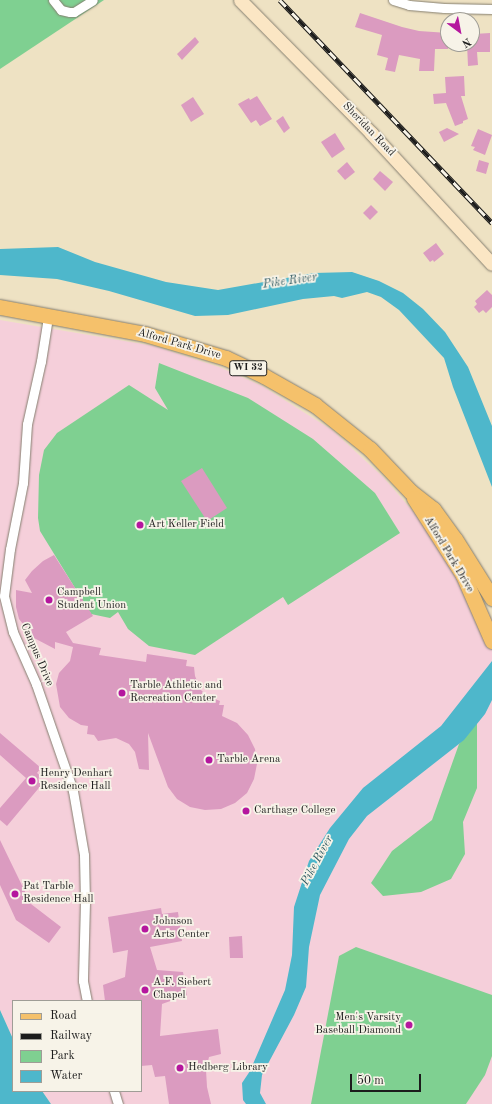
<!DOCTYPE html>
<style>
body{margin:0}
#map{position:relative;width:492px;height:1104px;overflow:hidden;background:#eee2c3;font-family:"Old Standard TT",serif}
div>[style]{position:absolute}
.built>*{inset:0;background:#f5cfda}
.green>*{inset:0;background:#7fd091}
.water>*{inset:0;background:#4eb7cb}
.building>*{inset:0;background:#db9bc0}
.roads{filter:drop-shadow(0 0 1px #857f70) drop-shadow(0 0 1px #857f70)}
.street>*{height:9px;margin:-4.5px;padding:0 4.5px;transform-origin:4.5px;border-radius:4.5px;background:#fff}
.secondary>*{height:13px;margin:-6.5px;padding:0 6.5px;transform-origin:6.5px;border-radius:6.5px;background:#fbe6c4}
.primary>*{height:15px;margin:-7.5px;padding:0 7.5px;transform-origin:7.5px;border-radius:7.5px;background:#f5c16b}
.rail>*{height:4.5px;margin-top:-2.25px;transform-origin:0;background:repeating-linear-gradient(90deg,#f7f3e8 0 9px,#1c1c1c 0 18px);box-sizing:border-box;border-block:1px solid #1c1c1c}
.dots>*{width:11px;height:11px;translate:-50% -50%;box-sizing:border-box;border:2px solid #f7f3e8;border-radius:50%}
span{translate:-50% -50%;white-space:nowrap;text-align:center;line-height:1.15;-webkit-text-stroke:3.5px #f7f3e8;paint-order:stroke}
.shield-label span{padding:1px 3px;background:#f7f3e8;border:1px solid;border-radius:3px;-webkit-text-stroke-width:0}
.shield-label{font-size:10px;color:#1c1c1c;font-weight:700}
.street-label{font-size:11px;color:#1c1c1c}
.poi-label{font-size:11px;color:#1c1c1c}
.left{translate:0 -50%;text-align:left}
.right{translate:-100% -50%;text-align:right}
.water-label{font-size:12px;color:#305a62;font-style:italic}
.legend{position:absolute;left:12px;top:1000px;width:130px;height:92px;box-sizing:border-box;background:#f7f3e8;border:1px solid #9f9d96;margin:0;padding:5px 7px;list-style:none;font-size:12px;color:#1c1c1c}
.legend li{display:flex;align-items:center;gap:8px;height:20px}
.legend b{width:20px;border:1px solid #9f9d96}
.north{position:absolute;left:440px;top:12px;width:40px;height:40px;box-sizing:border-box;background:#f7f3e8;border:1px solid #9f9d96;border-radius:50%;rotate:148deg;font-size:11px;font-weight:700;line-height:16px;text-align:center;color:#1c1c1c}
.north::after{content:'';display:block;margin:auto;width:14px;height:18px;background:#b5179e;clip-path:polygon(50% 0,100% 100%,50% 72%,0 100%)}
.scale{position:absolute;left:350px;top:1074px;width:71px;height:18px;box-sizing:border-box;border:2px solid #1c1c1c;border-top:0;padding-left:5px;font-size:12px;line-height:14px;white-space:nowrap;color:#1c1c1c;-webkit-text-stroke:3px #f7f3e8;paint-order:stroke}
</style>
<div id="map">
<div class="built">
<i style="clip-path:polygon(0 320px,154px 346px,219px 367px,262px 386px,332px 430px,383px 477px,472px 579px,492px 620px,492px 1104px,51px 1104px,42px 1091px,141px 1091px,141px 1001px,13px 1001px,13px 1039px,0 1010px)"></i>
</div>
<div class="green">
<i style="clip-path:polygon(0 0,104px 0,0 69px)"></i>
<i style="clip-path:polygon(159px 363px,248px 398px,313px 439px,375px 493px,400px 533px,288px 605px,283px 597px,195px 655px,149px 646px,128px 629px,118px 612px,110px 618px,91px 614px,40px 531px,38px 518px,39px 475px,44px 450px,57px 433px,129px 385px,168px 410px,155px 388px)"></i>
<i style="clip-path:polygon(477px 723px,477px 788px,463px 822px,465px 854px,451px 879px,421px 892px,383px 896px,371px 883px,392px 851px,432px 820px,459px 744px)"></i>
<i style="clip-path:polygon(356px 947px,492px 995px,492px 1056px,485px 1075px,466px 1104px,311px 1104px,339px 956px)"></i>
</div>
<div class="water">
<i style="clip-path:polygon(58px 247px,95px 262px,166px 282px,218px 290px,314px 273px,352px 272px,379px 281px,403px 293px,423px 309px,445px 332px,468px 367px,492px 426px,492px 487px,453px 387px,444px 358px,399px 310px,381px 297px,367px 292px,342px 298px,334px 296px,303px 299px,228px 315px,195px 316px,109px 291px,57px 279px,0 275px,0 249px)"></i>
<i style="clip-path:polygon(492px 661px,492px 700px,485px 714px,464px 740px,367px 816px,349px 839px,320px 895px,309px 947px,306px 987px,294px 1015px,262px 1075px,260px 1093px,266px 1104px,246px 1104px,243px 1100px,242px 1083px,250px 1071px,285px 990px,292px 955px,294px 907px,309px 861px,330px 828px,363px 788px,441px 726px)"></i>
<i style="clip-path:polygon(0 1010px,13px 1039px,13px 1091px,42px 1091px,51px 1104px,0 1104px)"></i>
</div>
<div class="building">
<i style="clip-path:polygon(360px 13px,402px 27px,419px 31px,448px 33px,448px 49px,435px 49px,434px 71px,419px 71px,420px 59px,399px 55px,395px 72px,385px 70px,388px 58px,377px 55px,382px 35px,355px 27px)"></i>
<i style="clip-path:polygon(490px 33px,490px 52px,477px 52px,478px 65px,468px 66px,467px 44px,474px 44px,474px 34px)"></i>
<i style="clip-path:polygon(195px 37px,199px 42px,182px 60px,177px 54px)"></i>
<i style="clip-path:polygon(464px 76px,465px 96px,461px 96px,468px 119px,463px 121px,463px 123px,455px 126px,446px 103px,434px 104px,433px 94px,446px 93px,445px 77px)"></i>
<i style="clip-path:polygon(257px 96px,272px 119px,260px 126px,256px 120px,251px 123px,238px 104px,249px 98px,250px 100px)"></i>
<i style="clip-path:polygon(193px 97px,204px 114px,191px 122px,181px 105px)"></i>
<i style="clip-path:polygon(283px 116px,290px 128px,284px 133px,276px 121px)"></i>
<i style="clip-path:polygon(447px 128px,459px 134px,444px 142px,439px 132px)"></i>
<i style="clip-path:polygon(478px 129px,492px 135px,485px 155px,473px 150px,475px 147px,471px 146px)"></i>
<i style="clip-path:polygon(335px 133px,345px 149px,332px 158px,321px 142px)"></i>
<i style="clip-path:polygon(479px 160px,489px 163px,486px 174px,476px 171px)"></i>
<i style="clip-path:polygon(347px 162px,355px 172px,345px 180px,337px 171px)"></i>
<i style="clip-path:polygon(380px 171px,393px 182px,385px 191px,373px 179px)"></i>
<i style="clip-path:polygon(371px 205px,378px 212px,370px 220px,363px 213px)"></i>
<i style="clip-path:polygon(436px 243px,444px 254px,434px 262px,433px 260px,430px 262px,423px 253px)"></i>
<i style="clip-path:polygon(487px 290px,492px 295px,492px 307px,486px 313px,483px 310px,479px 313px,474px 307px,477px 304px,475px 301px)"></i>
<i style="clip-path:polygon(202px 468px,227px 508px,207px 521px,181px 481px)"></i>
<i style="clip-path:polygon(54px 555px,93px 616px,66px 632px,73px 643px,101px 648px,99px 655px,146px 662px,147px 654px,187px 660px,186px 666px,194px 667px,195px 676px,201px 690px,207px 696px,220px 701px,219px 705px,224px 705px,222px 716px,237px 723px,248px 735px,255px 749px,257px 764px,254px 779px,247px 793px,235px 803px,221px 809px,205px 810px,190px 807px,177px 799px,168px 787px,148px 733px,149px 770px,139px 769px,135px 752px,129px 744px,116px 738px,98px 741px,94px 735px,87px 734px,88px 726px,81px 725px,69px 718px,60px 707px,56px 684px,59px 673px,70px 661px,73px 647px,55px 642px,55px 649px,34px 638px,19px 619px,16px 607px,16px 590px,32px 593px,25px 580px,32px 571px,43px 561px)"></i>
<i style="clip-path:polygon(0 733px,41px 768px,37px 773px,41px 776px,38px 779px,43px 783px,7px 826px,0 820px,0 808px,26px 778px,0 755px)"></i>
<i style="clip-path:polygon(0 840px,31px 904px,61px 927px,49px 943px,16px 920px,0 885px)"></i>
<i style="clip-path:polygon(161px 908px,162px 914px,178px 912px,182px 941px,150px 947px,157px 970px,183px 972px,187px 995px,162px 1004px,160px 1036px,218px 1029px,221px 1054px,209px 1057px,206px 1070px,207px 1087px,211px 1104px,169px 1104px,165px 1076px,155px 1077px,152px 1065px,141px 1066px,141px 1001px,105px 1001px,103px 985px,125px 977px,128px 950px,113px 953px,108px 917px)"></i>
<i style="clip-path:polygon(242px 936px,243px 958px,230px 958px,229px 937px)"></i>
</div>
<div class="roads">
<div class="street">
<i style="left:53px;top:0;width:13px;rotate:51deg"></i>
<i style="left:61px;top:10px;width:9px;rotate:13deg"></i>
<i style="left:70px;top:12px;width:4px"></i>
<i style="left:74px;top:12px;width:22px;rotate:-32deg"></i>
<i style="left:393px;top:0;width:17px;rotate:17deg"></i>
<i style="left:409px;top:5px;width:35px;rotate:5deg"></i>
<i style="left:444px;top:8px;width:48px;rotate:1.2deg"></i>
<i style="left:48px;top:317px;width:45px;rotate:99deg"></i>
<i style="left:41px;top:361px;width:65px;rotate:102.5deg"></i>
<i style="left:27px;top:424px;width:59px;rotate:93.9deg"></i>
<i style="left:23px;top:483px;width:67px;rotate:101.1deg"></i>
<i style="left:10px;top:549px;width:47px;rotate:97.3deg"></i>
<i style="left:4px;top:596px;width:37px;rotate:76deg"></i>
<i style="left:13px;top:632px;width:57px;rotate:66.1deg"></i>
<i style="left:36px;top:684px;width:113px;rotate:70.9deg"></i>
<i style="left:73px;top:791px;width:65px;rotate:80.2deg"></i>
<i style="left:84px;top:855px;width:47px;rotate:88.8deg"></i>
<i style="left:85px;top:902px;width:79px;rotate:91.5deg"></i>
<i style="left:83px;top:981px;width:20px;rotate:79deg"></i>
<i style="left:114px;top:1091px;width:14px;rotate:73deg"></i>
</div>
<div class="secondary">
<i style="left:240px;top:0;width:187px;rotate:45.4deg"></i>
<i style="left:371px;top:133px;width:178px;rotate:47.3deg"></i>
</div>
<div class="primary">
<i style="left:0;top:307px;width:147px;rotate:10.5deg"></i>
<i style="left:145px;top:334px;width:84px;rotate:16.5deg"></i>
<i style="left:226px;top:358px;width:42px;rotate:25.3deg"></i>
<i style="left:264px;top:376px;width:59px;rotate:29.6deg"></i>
<i style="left:315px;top:405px;width:70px;rotate:38.7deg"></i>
<i style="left:370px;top:449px;width:59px;rotate:46.4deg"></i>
<i style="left:411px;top:492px;width:28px;rotate:38deg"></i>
<i style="left:433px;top:509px;width:37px;rotate:54deg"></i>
<i style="left:455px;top:539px;width:70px;rotate:57.9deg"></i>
<i style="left:414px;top:498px;width:91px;rotate:57.5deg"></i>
<i style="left:463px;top:575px;width:72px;rotate:66.3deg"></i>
</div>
</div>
<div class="rail">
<i style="left:280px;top:0;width:308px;rotate:46.4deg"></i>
</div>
<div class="dots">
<i style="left:140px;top:525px;background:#b5179e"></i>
<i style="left:49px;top:600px;background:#b5179e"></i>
<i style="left:122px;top:693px;background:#b5179e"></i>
<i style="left:209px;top:760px;background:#b5179e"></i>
<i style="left:32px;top:781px;background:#b5179e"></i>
<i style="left:246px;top:811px;background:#b5179e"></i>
<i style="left:15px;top:894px;background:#b5179e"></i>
<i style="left:145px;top:929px;background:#b5179e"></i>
<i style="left:145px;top:990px;background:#b5179e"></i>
<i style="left:409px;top:1025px;background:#b5179e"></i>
<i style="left:180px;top:1068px;background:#b5179e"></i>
</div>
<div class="shield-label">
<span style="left:248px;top:368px">WI 32</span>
</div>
<div class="street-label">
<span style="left:368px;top:130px;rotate:46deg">Sheridan Road</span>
<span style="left:179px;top:345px;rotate:16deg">Alford Park Drive</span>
<span style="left:448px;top:555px;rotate:59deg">Alford Park Drive</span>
<span style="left:36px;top:655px;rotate:67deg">Campus Drive</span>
</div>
<div class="poi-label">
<span class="left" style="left:148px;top:525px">Art Keller Field</span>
<span class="left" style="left:57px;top:600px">Campbell<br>Student Union</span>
<span class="left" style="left:130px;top:693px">Tarble Athletic and<br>Recreation Center</span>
<span class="left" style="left:217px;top:760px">Tarble Arena</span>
<span class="left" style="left:40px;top:781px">Henry Denhart<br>Residence Hall</span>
<span class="left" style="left:254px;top:811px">Carthage College</span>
<span class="left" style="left:23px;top:894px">Pat Tarble<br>Residence Hall</span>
<span class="left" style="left:153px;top:929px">Johnson<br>Arts Center</span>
<span class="left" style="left:153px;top:990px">A.F. Siebert<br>Chapel</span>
<span class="right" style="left:401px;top:1025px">Men's Varsity<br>Baseball Diamond</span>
<span class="left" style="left:188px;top:1068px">Hedberg Library</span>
</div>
<div class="water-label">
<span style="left:290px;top:282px;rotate:-8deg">Pike River</span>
<span style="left:318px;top:861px;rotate:-62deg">Pike River</span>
</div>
<ul class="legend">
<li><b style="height:5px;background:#f5c16b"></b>Road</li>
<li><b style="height:5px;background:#1c1c1c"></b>Railway</li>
<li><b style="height:11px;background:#7fd091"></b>Park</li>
<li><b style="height:11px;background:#4eb7cb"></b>Water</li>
</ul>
<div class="north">N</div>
<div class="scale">50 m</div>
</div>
